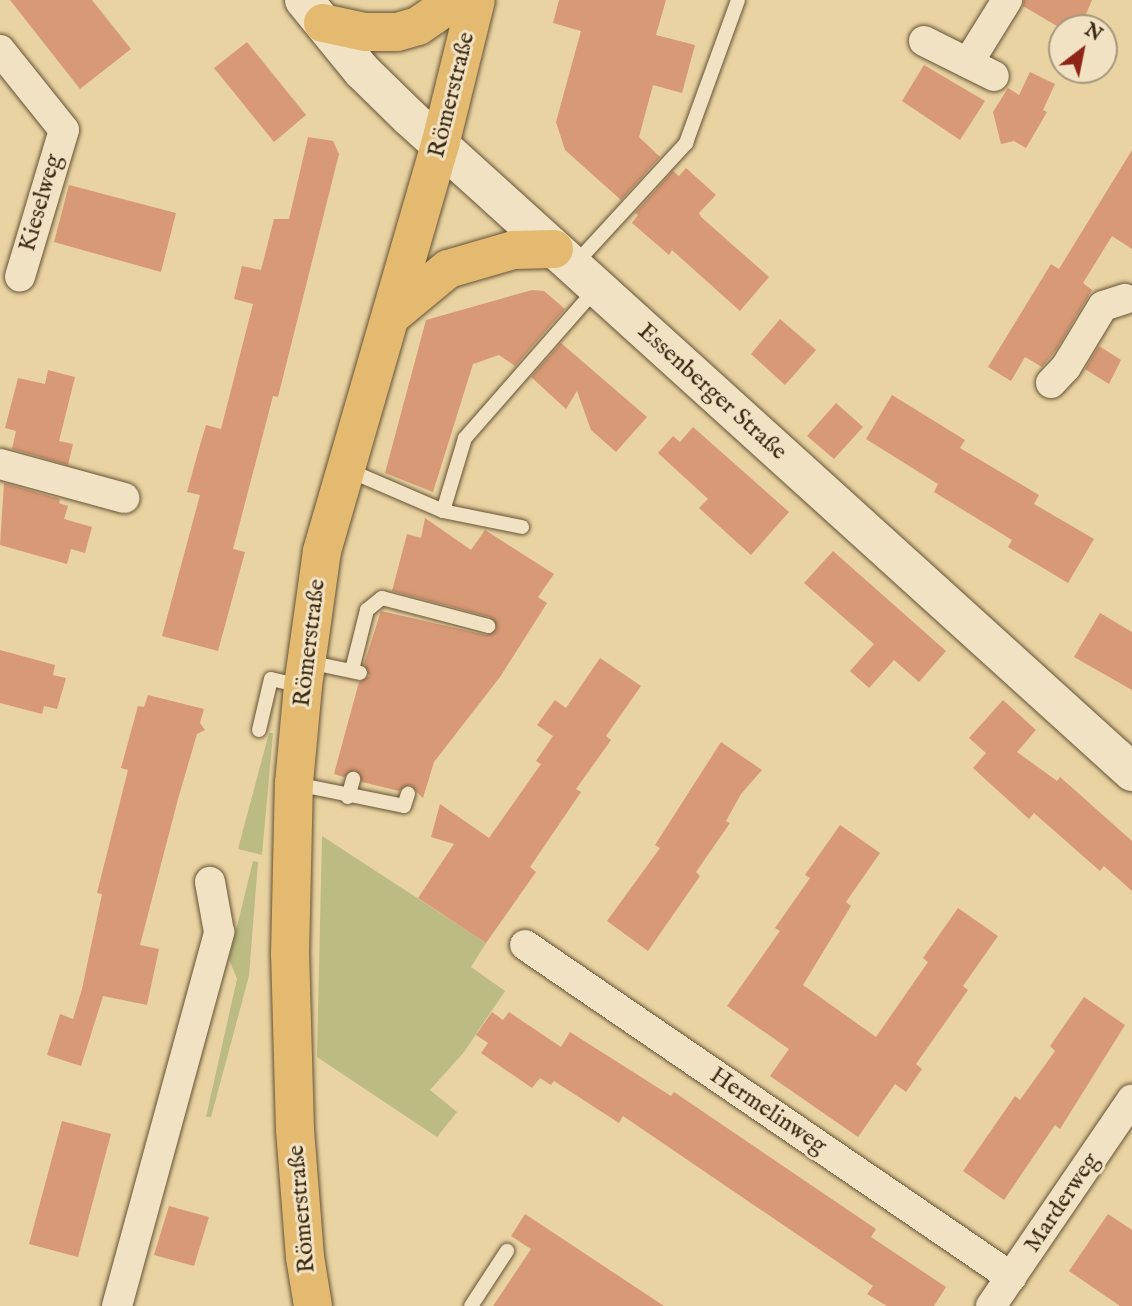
<!DOCTYPE html>
<meta charset="utf-8">
<style>
body{margin:0}
#map{position:relative;width:1132px;height:1306px;overflow:hidden;background:#e9d3a2;font-family:"IM FELL English",serif}
div>[style]{position:absolute}
.green>*{inset:0;background:#bbbb82}
.building>*{inset:0;background:#d89976}
.roads{filter:drop-shadow(0 0 2px #655235) drop-shadow(0 0 2px #655235)}
.lane>*{height:14px;margin:-7px;padding:0 7px;transform-origin:7px;border-radius:7px;background:#f1e2c3}
.street>*{height:30px;margin:-15px;padding:0 15px;transform-origin:15px;border-radius:15px;background:#f1e2c3}
.secondary>*{height:38px;margin:-19px;padding:0 19px;transform-origin:19px;border-radius:19px;background:#f1e2c3}
.primary>*{height:38px;margin:-19px;padding:0 19px;transform-origin:19px;border-radius:19px;background:#e4ba71}
span{translate:-50% -50%;white-space:nowrap;text-align:center;line-height:1.15;-webkit-text-stroke:6px #f1e2c3;paint-order:stroke}
.street-label{font-size:24px;color:#392711}
.north{position:absolute;left:1048px;top:14px;width:70px;height:70px;box-sizing:border-box;background:#f1e2c3;border:2px solid #a7977c;border-radius:50%;rotate:32deg;font-size:19px;font-weight:700;line-height:28px;text-align:center;color:#392711}
.north::after{content:'';display:block;margin:auto;width:24px;height:32px;background:#8f2418;clip-path:polygon(50% 0,100% 100%,50% 72%,0 100%)}
</style>
<div id="map">
<div class="green">
<i style="clip-path:polygon(269px 733px,273px 733px,262px 855px,238px 849px)"></i>
<i style="clip-path:polygon(322px 836px,486px 943px,471px 967px,505px 991px,464px 1052px,430px 1090px,457px 1112px,437px 1137px,317px 1057px)"></i>
<i style="clip-path:polygon(253px 861px,258px 862px,249px 976px,211px 1117px,206px 1117px,237px 979px,229px 959px)"></i>
</div>
<div class="building">
<i style="clip-path:polygon(10px 0,92px 0,131px 49px,80px 89px)"></i>
<i style="clip-path:polygon(559px 0,666px 0,656px 35px,695px 45px,682px 93px,653px 85px,639px 137px,660px 157px,621px 200px,565px 150px,556px 122px,581px 31px,553px 23px)"></i>
<i style="clip-path:polygon(1024px 0,1092px 0,1080px 28px,1062px 29px,1023px 6px)"></i>
<i style="clip-path:polygon(247px 42px,306px 115px,274px 142px,214px 68px)"></i>
<i style="clip-path:polygon(924px 65px,985px 101px,960px 140px,902px 101px)"></i>
<i style="clip-path:polygon(1030px 72px,1055px 84px,1043px 110px,1047px 112px,1026px 148px,1014px 141px,1001px 144px,993px 112px,1008px 88px,1019px 95px)"></i>
<i style="clip-path:polygon(308px 137px,333px 141px,339px 154px,278px 397px,273px 396px,233px 549px,245px 552px,218px 651px,162px 636px,200px 495px,187px 492px,200px 445px,206px 425px,221px 429px,253px 304px,234px 299px,242px 266px,261px 270px,274px 219px,289px 219px)"></i>
<i style="clip-path:polygon(1132px 150px,1132px 249px,1112px 236px,1083px 283px,1092px 290px,1056px 350px,1042px 367px,1025px 357px,1011px 381px,988px 367px,1051px 264px,1059px 269px)"></i>
<i style="clip-path:polygon(686px 168px,716px 195px,699px 213px,701px 217px,769px 277px,740px 311px,672px 250px,669px 255px,632px 223px,638px 215px,635px 213px,673px 171px,679px 176px)"></i>
<i style="clip-path:polygon(69px 185px,176px 213px,161px 272px,54px 242px)"></i>
<i style="clip-path:polygon(532px 290px,544px 291px,565px 309px,515px 366px,499px 355px,473px 364px,433px 492px,385px 473px,426px 320px)"></i>
<i style="clip-path:polygon(780px 319px,816px 350px,785px 385px,751px 354px)"></i>
<i style="clip-path:polygon(561px 343px,647px 417px,616px 452px,591px 430px,577px 391px,566px 409px,531px 377px)"></i>
<i style="clip-path:polygon(1099px 346px,1121px 360px,1109px 384px,1085px 369px)"></i>
<i style="clip-path:polygon(48px 370px,75px 377px,59px 441px,73px 444px,68px 465px,12px 449px,16px 431px,5px 428px,18px 378px,45px 384px)"></i>
<i style="clip-path:polygon(892px 395px,965px 440px,960px 448px,1039px 495px,1034px 504px,1094px 539px,1068px 583px,1008px 547px,1012px 540px,934px 492px,938px 484px,866px 439px)"></i>
<i style="clip-path:polygon(836px 403px,863px 427px,834px 459px,807px 436px)"></i>
<i style="clip-path:polygon(693px 427px,789px 512px,751px 555px,699px 508px,708px 499px,658px 453px,673px 436px,680px 442px)"></i>
<i style="clip-path:polygon(4px 483px,60px 499px,59px 503px,68px 506px,64px 519px,92px 527px,85px 553px,71px 549px,67px 564px,0 545px)"></i>
<i style="clip-path:polygon(425px 518px,471px 550px,485px 530px,554px 574px,538px 597px,547px 603px,500px 677px,434px 762px,423px 798px,410px 785px,399px 791px,362px 782px,355px 770px,344px 777px,334px 774px,359px 682px,369px 676px,364px 664px,381px 611px,486px 635px,497px 629px,490px 617px,392px 591px,407px 534px,421px 538px)"></i>
<i style="clip-path:polygon(833px 551px,946px 651px,919px 682px,894px 660px,869px 688px,850px 671px,874px 644px,804px 583px)"></i>
<i style="clip-path:polygon(1100px 613px,1132px 632px,1132px 690px,1074px 657px)"></i>
<i style="clip-path:polygon(0 650px,55px 665px,53px 675px,66px 678px,57px 709px,44px 706px,42px 714px,0 703px)"></i>
<i style="clip-path:polygon(600px 658px,641px 686px,606px 736px,611px 740px,576px 789px,581px 792px,530px 867px,536px 872px,486px 943px,418px 898px,454px 844px,431px 837px,440px 804px,489px 838px,541px 764px,536px 761px,553px 736px,537px 725px,555px 700px,566px 708px)"></i>
<i style="clip-path:polygon(148px 695px,204px 709px,200px 723px,205px 730px,197px 734px,178px 799px,140px 945px,159px 949px,147px 1005px,103px 996px,81px 1066px,47px 1055px,60px 1014px,73px 1019px,82px 989px,102px 894px,97px 893px,128px 770px,121px 768px,138px 706px,144px 707px)"></i>
<i style="clip-path:polygon(1003px 700px,1036px 730px,1017px 752px,1057px 781px,1060px 777px,1132px 841px,1132px 891px,1104px 866px,1100px 871px,1034px 813px,1029px 819px,973px 768px,986px 753px,969px 738px)"></i>
<i style="clip-path:polygon(721px 742px,762px 770px,741px 794px,726px 821px,730px 823px,696px 872px,700px 876px,648px 951px,607px 921px,660px 848px,655px 845px)"></i>
<i style="clip-path:polygon(840px 825px,880px 853px,846px 902px,851px 906px,803px 985px,876px 1037px,928px 962px,923px 958px,958px 908px,998px 936px,963px 986px,968px 990px,916px 1064px,922px 1069px,906px 1092px,895px 1084px,858px 1137px,770px 1076px,789px 1049px,727px 1006px,780px 931px,775px 928px,810px 878px,805px 875px)"></i>
<i style="clip-path:polygon(1084px 997px,1125px 1025px,1060px 1129px,1055px 1125px,1004px 1200px,963px 1171px,1015px 1096px,1020px 1100px,1055px 1051px,1050px 1046px)"></i>
<i style="clip-path:polygon(492px 1012px,503px 1020px,509px 1012px,561px 1047px,570px 1032px,671px 1096px,674px 1092px,876px 1229px,871px 1237px,946px 1287px,934px 1306px,887px 1306px,867px 1294px,873px 1286px,623px 1116px,619px 1123px,554px 1081px,551px 1085px,540px 1078px,532px 1088px,481px 1053px,488px 1043px,476px 1035px)"></i>
<i style="clip-path:polygon(62px 1121px,111px 1134px,78px 1257px,29px 1244px)"></i>
<i style="clip-path:polygon(169px 1206px,209px 1217px,194px 1266px,154px 1255px)"></i>
<i style="clip-path:polygon(525px 1214px,664px 1306px,493px 1306px,531px 1249px,511px 1236px)"></i>
<i style="clip-path:polygon(1108px 1214px,1132px 1230px,1132px 1306px,1120px 1306px,1069px 1271px)"></i>
</div>
<div class="roads">
<div class="lane">
<i style="left:574px;top:265px;width:166px;rotate:-47.4deg"></i>
<i style="left:686px;top:143px;width:152px;rotate:-70deg"></i>
<i style="left:348px;top:470px;width:103px;rotate:23.3deg"></i>
<i style="left:522px;top:527px;width:81px;rotate:-168.6deg"></i>
<i style="left:443px;top:511px;width:76px;rotate:-73.2deg"></i>
<i style="left:465px;top:438px;width:198px;rotate:-48.7deg"></i>
<i style="left:308px;top:662px;width:53px;rotate:11.9deg"></i>
<i style="left:352px;top:670px;width:62px;rotate:-76deg"></i>
<i style="left:367px;top:610px;width:19px;rotate:-39deg"></i>
<i style="left:382px;top:598px;width:110px;rotate:14.8deg"></i>
<i style="left:259px;top:730px;width:52px;rotate:-76.8deg"></i>
<i style="left:271px;top:679px;width:32px;rotate:13deg"></i>
<i style="left:296px;top:784px;width:110px;rotate:11.5deg"></i>
<i style="left:404px;top:806px;width:13px;rotate:-72deg"></i>
<i style="left:348px;top:797px;width:19px;rotate:-74deg"></i>
<i style="left:471px;top:1306px;width:66px;rotate:-56.8deg"></i>
</div>
<div class="street">
<i style="left:924px;top:41px;width:78px;rotate:26.6deg"></i>
<i style="left:0;top:50px;width:102px;rotate:51.3deg"></i>
<i style="left:64px;top:130px;width:153px;rotate:106.7deg"></i>
<i style="left:968px;top:63px;width:74px;rotate:-58.2deg"></i>
<i style="left:1051px;top:383px;width:22px;rotate:-47deg"></i>
<i style="left:1066px;top:367px;width:71px;rotate:-58.8deg"></i>
<i style="left:1103px;top:306px;width:23px;rotate:-18deg"></i>
<i style="left:0;top:464px;width:129px;rotate:15.3deg"></i>
<i style="left:525px;top:945px;width:589px;rotate:34.34deg"></i>
<i style="left:117px;top:1306px;width:388px;rotate:-74.7deg"></i>
<i style="left:219px;top:932px;width:51px;rotate:-100.2deg"></i>
<i style="left:991px;top:1306px;width:250px;rotate:-55.7deg"></i>
</div>
<div class="secondary">
<i style="left:304px;top:0;width:92px;rotate:50.8deg"></i>
<i style="left:362px;top:71px;width:66px;rotate:44.4deg"></i>
<i style="left:409px;top:117px;width:976px;rotate:42.17deg"></i>
</div>
<div class="primary">
<i style="left:323px;top:23px;width:43px;rotate:12.1deg"></i>
<i style="left:365px;top:32px;width:32px"></i>
<i style="left:397px;top:32px;width:22px;rotate:-16deg"></i>
<i style="left:418px;top:26px;width:46px;rotate:-34.4deg"></i>
<i style="left:391px;top:316px;width:74px;rotate:-39.5deg"></i>
<i style="left:448px;top:269px;width:69px;rotate:-16.1deg"></i>
<i style="left:514px;top:250px;width:40px;rotate:-1.4deg"></i>
<i style="left:313px;top:1306px;width:50px;rotate:-99.3deg"></i>
<i style="left:305px;top:1257px;width:127px;rotate:-94.5deg"></i>
<i style="left:295px;top:1130px;width:175px;rotate:-91.6deg"></i>
<i style="left:290px;top:955px;width:172px;rotate:-88.7deg"></i>
<i style="left:294px;top:783px;width:97px;rotate:-84.7deg"></i>
<i style="left:303px;top:686px;width:136px;rotate:-82deg"></i>
<i style="left:322px;top:551px;width:423px;rotate:-73.8deg"></i>
<i style="left:440px;top:145px;width:149px;rotate:-76.1deg"></i>
</div>
</div>
<div class="street-label">
<span style="left:452px;top:95px;rotate:-76deg">Römerstraße</span>
<span style="left:41px;top:203px;rotate:-74deg">Kieselweg</span>
<span style="left:712px;top:392px;rotate:42deg">Essenberger Straße</span>
<span style="left:310px;top:643px;rotate:-83deg">Römerstraße</span>
<span style="left:768px;top:1111px;rotate:34deg">Hermelinweg</span>
<span style="left:1062px;top:1203px;rotate:-56deg">Marderweg</span>
<span style="left:302px;top:1209px;rotate:-95deg">Römerstraße</span>
</div>
<div class="north">N</div>
</div>
